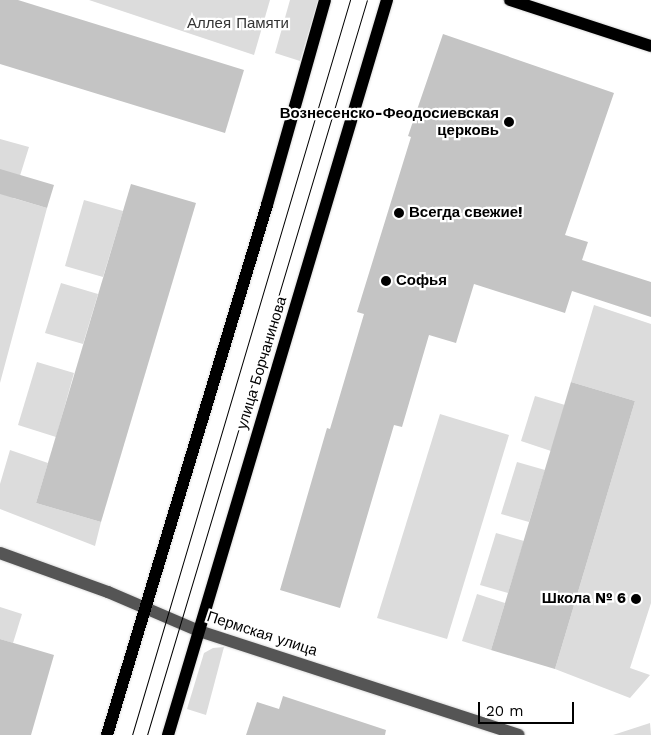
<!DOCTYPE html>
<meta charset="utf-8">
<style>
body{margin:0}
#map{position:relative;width:651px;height:735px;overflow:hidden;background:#fff;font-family:"Work Sans",sans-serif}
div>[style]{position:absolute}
.green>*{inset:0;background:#dcdcdc}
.building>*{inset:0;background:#c4c4c4}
.roads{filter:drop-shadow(0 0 1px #dbdbdb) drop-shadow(0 0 1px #dbdbdb)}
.minor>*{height:12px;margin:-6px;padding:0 6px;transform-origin:6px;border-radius:6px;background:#555}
.major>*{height:12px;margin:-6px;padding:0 6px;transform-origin:6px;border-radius:6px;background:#000}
.tram>*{height:1px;margin:-0.5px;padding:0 0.5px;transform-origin:0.5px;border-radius:0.5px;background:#000}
.dots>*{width:14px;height:14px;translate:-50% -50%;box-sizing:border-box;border:2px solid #fff;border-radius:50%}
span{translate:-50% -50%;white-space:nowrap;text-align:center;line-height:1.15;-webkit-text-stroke:4.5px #fff;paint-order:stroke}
.park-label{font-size:15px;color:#333}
.poi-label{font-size:15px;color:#000;font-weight:700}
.right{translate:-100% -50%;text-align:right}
.left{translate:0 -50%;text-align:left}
.street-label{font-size:15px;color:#000}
.scale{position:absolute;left:478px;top:702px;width:96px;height:22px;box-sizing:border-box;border:2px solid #000;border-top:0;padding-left:6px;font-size:15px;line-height:18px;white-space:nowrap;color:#000;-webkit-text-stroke:4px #fff;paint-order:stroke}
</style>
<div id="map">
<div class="green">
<i style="clip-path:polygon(89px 0,270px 0,254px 55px)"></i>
<i style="clip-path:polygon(290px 0,318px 0,300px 61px,275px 53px)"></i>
<i style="clip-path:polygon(0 139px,29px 147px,13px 198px,47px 208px,0 383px)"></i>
<i style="clip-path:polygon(84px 200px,123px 211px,103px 277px,65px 266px)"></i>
<i style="clip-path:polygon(61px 283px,98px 294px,83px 344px,45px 333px)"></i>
<i style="clip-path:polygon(594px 305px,651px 324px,651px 603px,630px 668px,650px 675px,630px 698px,555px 669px,635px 401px,571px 382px)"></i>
<i style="clip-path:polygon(37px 362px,74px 373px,56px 437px,18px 425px)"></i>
<i style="clip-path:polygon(535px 396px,565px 405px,551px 451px,521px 441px)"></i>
<i style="clip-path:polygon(440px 414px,509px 435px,447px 639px,377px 618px)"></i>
<i style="clip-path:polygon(10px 450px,48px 463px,36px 503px,101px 522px,95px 546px,0 509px,0 484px)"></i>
<i style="clip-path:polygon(517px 462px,545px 470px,529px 522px,501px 514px)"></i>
<i style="clip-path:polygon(496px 533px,524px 541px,508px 593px,480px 585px)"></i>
<i style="clip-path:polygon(477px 594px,505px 603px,491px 650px,462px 641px)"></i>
<i style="clip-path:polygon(0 607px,22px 614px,13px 643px,0 639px)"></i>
<i style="clip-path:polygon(224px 647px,206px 715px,187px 709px,204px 653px,213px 648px)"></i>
<i style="clip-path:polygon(650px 723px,651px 735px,613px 735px)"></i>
</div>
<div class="building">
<i style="clip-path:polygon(0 0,18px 0,244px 70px,225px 133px,0 64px)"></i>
<i style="clip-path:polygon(443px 34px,614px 93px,565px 235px,588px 242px,582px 260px,651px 282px,651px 317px,572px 291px,565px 313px,474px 284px,456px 343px,429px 335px,402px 427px,394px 425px,340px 608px,280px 590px,327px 428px,330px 429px,364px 314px,357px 312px,411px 137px,408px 136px)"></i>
<i style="clip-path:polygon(0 169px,54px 185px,47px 208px,0 194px)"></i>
<i style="clip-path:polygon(131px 184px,196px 203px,101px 522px,36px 503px)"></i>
<i style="clip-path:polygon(571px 382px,635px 401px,555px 669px,491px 650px)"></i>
<i style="clip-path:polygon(0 639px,54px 655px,31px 735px,0 735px)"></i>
<i style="clip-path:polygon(283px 696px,386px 730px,385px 735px,246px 735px,257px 702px,279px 709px)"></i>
</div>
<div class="roads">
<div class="minor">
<i style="left:0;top:553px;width:115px;rotate:19.9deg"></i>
<i style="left:108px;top:592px;width:99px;rotate:23.2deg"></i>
<i style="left:199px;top:631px;width:336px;rotate:18deg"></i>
</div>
<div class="major">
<i style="left:510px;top:0;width:148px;rotate:18.1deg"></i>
<i style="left:107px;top:735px;width:554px;rotate:-73.2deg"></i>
<i style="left:267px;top:205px;width:213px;rotate:-74.2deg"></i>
<i style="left:168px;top:735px;width:767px;rotate:-73.41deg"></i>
</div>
</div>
<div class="tram">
<i style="left:132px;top:735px;width:767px;rotate:-73.48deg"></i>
<i style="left:147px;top:735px;width:767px;rotate:-73.34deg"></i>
</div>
<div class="dots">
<i style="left:509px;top:122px;background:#000"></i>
<i style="left:399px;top:213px;background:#000"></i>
<i style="left:386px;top:281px;background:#000"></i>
<i style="left:636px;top:599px;background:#000"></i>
</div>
<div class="park-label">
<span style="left:238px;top:24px">Аллея Памяти</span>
</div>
<div class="poi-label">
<span class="right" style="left:499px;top:122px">Вознесенско-Феодосиевская<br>церковь</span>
<span class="left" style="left:409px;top:213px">Всегда свежие!</span>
<span class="left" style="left:396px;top:281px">Софья</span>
<span class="right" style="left:626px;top:599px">Школа № 6</span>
</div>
<div class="street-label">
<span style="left:262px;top:363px;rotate:-73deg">улица Борчанинова</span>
<span style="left:262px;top:634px;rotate:18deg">Пермская улица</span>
</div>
<div class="scale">20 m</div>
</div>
